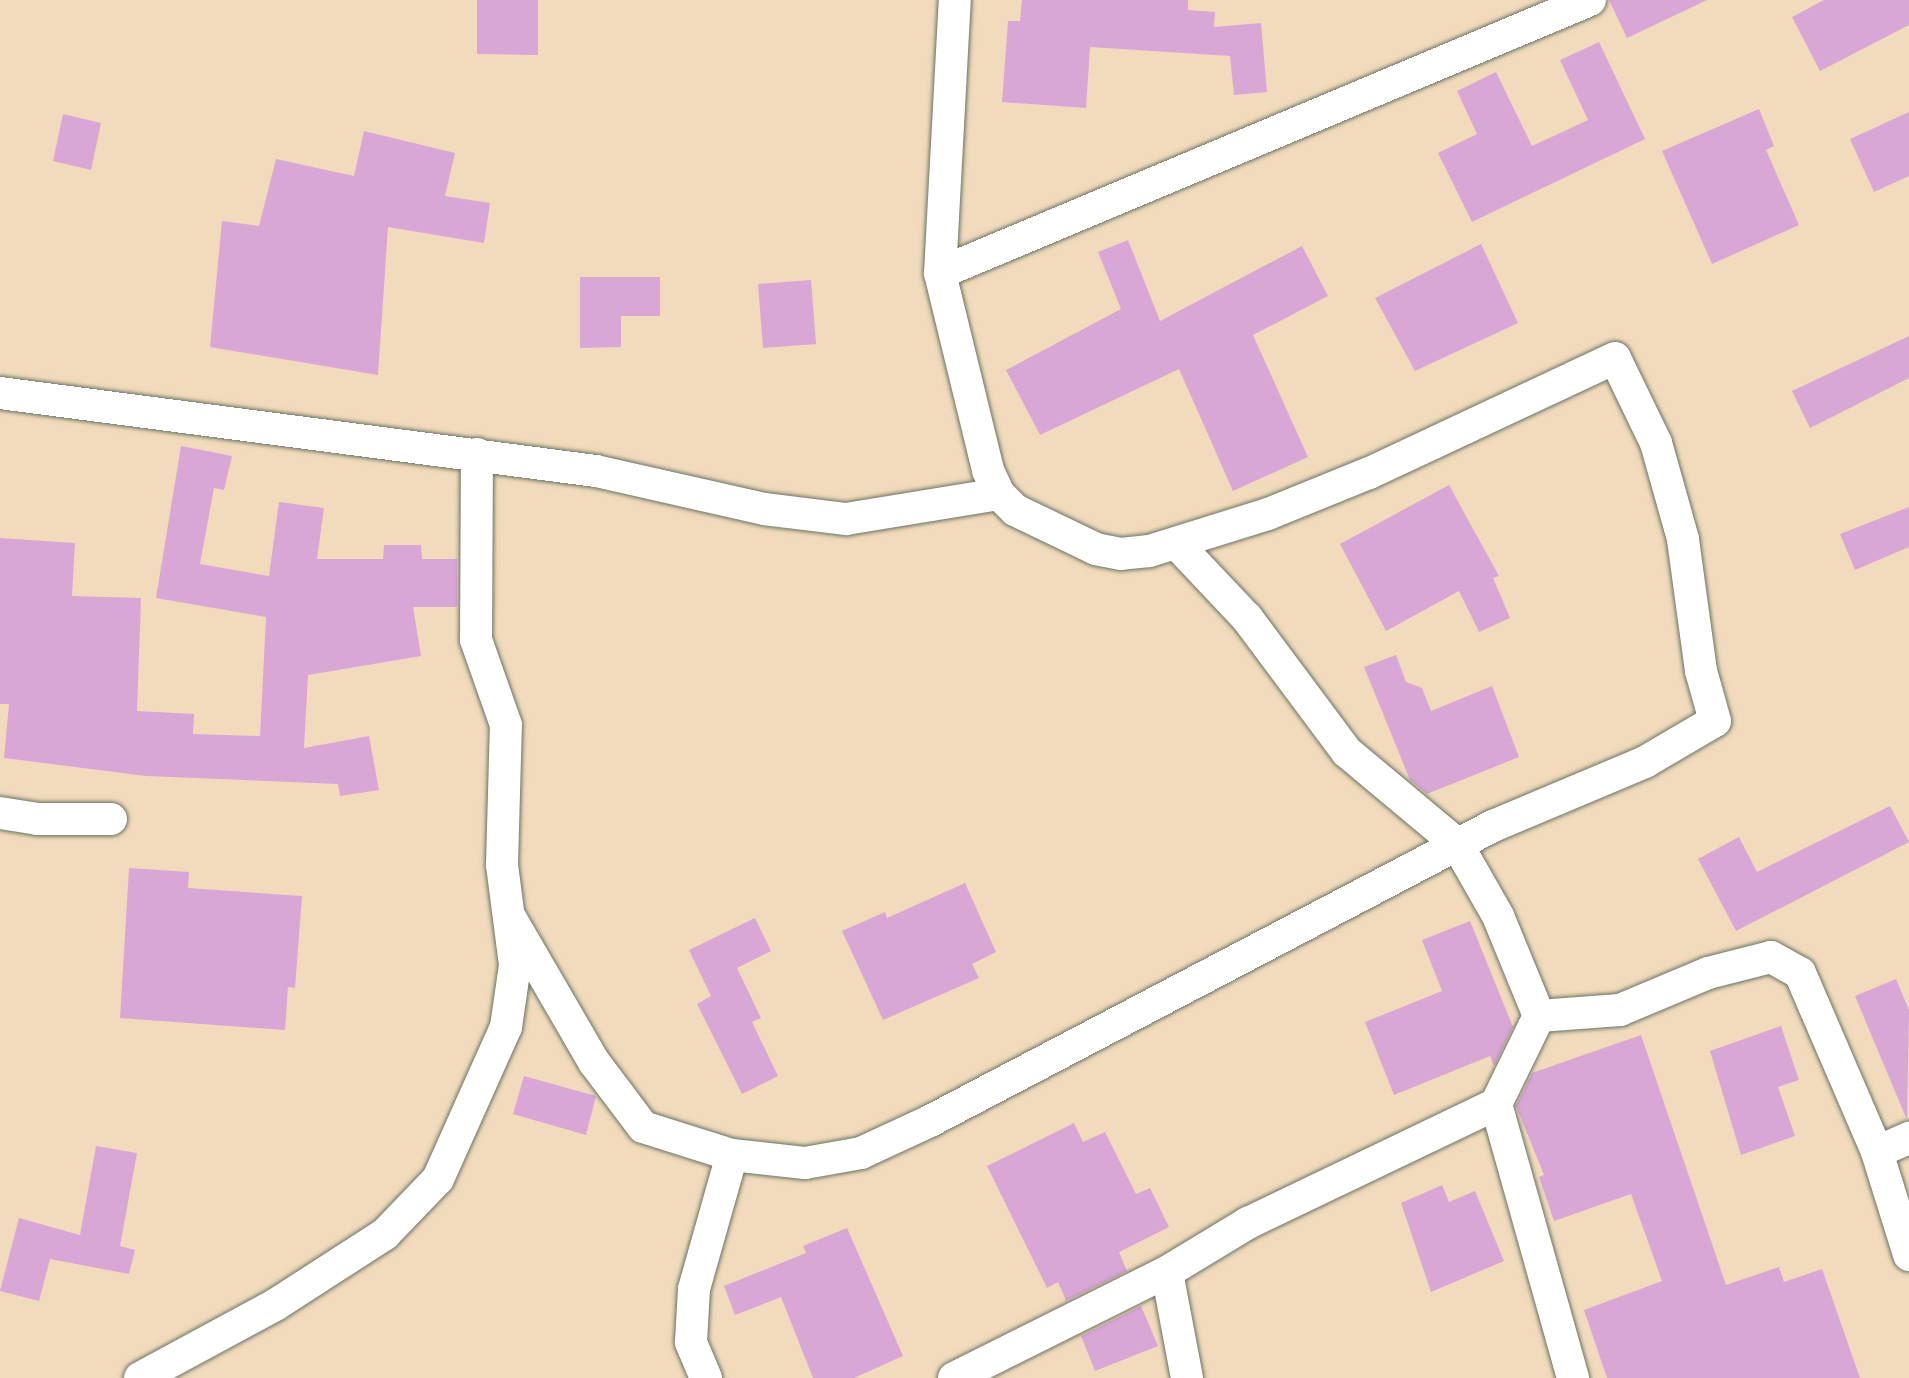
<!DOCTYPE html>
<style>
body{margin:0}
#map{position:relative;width:1909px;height:1378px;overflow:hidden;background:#f2dbbc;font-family:Dekko,sans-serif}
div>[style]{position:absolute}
.building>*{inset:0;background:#d9a7d6}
.roads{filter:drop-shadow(0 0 2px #697464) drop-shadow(0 0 2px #697464)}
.minor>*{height:32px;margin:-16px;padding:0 16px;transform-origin:16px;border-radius:16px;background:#fff}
span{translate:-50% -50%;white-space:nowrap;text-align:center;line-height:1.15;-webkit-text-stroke:6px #fbf7ec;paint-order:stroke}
</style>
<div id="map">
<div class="building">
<i style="clip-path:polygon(477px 0,538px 0,538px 55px,477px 54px)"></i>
<i style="clip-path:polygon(1022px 0,1188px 0,1188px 10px,1215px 12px,1214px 27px,1261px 23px,1267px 92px,1234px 95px,1230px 56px,1090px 47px,1086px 108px,1002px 102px,1008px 21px,1020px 21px)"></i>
<i style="clip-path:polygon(1609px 0,1707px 0,1627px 38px)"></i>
<i style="clip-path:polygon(1824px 0,1909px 0,1909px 25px,1820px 71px,1792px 17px)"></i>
<i style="clip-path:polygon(1599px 42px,1645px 139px,1472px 222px,1438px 153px,1477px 134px,1457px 91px,1496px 72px,1532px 146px,1588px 120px,1560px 60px)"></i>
<i style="clip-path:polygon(1759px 109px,1774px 146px,1766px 150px,1799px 225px,1712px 264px,1662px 151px)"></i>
<i style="clip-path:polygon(1909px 112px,1909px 176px,1874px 192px,1850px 139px)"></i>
<i style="clip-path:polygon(63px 114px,101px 123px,91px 170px,53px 161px)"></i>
<i style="clip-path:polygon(364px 131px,455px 153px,445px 196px,490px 203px,484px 243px,388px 227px,378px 375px,210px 347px,222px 221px,259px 226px,276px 159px,354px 176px)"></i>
<i style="clip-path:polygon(1128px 240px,1160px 321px,1302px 246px,1328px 296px,1253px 335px,1308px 457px,1233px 491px,1179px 369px,1040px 435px,1006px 370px,1121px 309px,1098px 252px)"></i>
<i style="clip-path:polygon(1481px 244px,1518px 323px,1415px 371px,1375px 298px)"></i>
<i style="clip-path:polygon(580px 277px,660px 277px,660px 316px,621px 316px,621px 347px,580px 348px)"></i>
<i style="clip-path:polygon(811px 280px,816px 344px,763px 348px,758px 284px)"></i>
<i style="clip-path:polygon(1909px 336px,1909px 378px,1810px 428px,1792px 391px)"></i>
<i style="clip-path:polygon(181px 446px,232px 456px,224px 490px,214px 488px,200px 564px,269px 576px,279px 502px,324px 508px,317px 559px,383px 559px,384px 545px,421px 545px,422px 559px,457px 559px,457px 607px,413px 607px,421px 656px,308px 675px,304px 748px,369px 736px,379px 790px,340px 796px,338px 784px,146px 776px,4px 758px,9px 704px,0 704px,0 538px,75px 543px,72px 596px,141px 598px,137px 711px,194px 714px,193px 734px,260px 736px,266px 617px,156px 598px)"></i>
<i style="clip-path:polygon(1449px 485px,1499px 576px,1493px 578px,1510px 618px,1479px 632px,1459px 591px,1386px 631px,1340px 544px)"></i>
<i style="clip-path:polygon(1909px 507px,1909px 547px,1855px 570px,1840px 534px)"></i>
<i style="clip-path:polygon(1396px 655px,1406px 682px,1422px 688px,1431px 711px,1492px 686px,1519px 757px,1427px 794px,1410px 780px,1364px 667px)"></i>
<i style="clip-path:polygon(1890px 806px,1909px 842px,1736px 931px,1698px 859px,1739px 837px,1757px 872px)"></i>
<i style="clip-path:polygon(129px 868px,189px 872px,188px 888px,302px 896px,295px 988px,288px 987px,285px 1030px,120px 1018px)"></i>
<i style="clip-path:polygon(965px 883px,996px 952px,972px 964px,979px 978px,883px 1020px,842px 931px,885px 912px,887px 918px)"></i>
<i style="clip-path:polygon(755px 918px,771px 951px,737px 968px,761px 1018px,752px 1022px,778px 1076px,742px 1094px,697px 1004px,711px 996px,689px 950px)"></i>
<i style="clip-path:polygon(1470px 921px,1513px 1027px,1494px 1066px,1490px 1056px,1394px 1095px,1365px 1022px,1442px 991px,1422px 940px)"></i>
<i style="clip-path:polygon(1896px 979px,1909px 1010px,1907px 1120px,1855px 996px)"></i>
<i style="clip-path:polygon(1781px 1026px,1799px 1080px,1778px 1087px,1795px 1136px,1741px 1155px,1710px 1051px)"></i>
<i style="clip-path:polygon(1641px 1035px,1726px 1285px,1779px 1267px,1784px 1282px,1822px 1269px,1860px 1378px,1607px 1378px,1584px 1310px,1662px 1281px,1631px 1194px,1554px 1221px,1539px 1177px,1544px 1175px,1516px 1106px,1532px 1073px)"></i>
<i style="clip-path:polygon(524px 1076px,596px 1096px,586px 1135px,513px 1114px)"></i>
<i style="clip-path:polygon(1074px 1123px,1083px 1142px,1105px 1132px,1136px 1194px,1150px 1188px,1169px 1227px,1119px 1252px,1127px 1271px,1066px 1301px,1058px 1282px,1047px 1288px,987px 1166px)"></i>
<i style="clip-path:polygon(96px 1146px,137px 1153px,120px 1246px,135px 1250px,129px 1274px,50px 1259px,39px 1301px,0 1291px,19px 1218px,80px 1235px)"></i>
<i style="clip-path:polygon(1442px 1185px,1449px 1202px,1475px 1191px,1504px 1261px,1431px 1292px,1401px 1203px)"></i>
<i style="clip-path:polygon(847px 1228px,903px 1356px,854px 1378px,813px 1378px,781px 1297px,735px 1315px,724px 1286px,806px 1253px,803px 1246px)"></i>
<i style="clip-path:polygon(1141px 1306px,1158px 1346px,1095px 1371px,1081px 1336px)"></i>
</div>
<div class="roads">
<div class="minor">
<i style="left:940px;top:273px;width:705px;rotate:-22.78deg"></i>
<i style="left:0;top:393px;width:601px;rotate:7.46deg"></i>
<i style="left:596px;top:471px;width:172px;rotate:12.7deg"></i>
<i style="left:764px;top:509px;width:83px;rotate:7deg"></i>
<i style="left:846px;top:519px;width:155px;rotate:-9.3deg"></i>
<i style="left:1177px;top:544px;width:102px;rotate:46.6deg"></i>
<i style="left:1247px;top:618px;width:167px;rotate:53.3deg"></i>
<i style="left:1347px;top:752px;width:143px;rotate:39.9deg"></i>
<i style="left:1457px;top:844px;width:83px;rotate:60.3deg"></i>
<i style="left:1498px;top:916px;width:108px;rotate:67.7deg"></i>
<i style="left:1539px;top:1016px;width:98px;rotate:116deg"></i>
<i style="left:1496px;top:1104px;width:285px;rotate:74.3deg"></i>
<i style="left:0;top:813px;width:37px;rotate:9deg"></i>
<i style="left:37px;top:819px;width:74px"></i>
<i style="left:511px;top:919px;width:165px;rotate:59.9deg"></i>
<i style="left:594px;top:1062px;width:81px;rotate:53deg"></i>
<i style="left:643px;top:1127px;width:93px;rotate:17.5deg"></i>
<i style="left:732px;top:1155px;width:73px;rotate:6.3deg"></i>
<i style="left:805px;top:1163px;width:57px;rotate:-10.1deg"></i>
<i style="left:861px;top:1153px;width:78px;rotate:-24.9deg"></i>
<i style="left:932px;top:1120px;width:633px;rotate:-27.66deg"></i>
<i style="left:1493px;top:826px;width:165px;rotate:-22.8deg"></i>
<i style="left:1645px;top:762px;width:81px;rotate:-30.4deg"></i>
<i style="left:1715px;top:721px;width:52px;rotate:-105.6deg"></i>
<i style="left:1701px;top:671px;width:133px;rotate:-97.8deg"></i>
<i style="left:1683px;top:539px;width:100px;rotate:-105.7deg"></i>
<i style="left:1656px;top:443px;width:94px;rotate:-115.8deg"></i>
<i style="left:1615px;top:358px;width:272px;rotate:154.9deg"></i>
<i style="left:1369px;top:473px;width:109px;rotate:157.9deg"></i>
<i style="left:1268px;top:514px;width:125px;rotate:162.7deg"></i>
<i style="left:1149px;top:551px;width:28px;rotate:174deg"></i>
<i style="left:1121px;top:554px;width:25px;rotate:-169deg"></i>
<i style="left:1096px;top:549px;width:90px;rotate:-154.3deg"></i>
<i style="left:1015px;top:510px;width:23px;rotate:-135deg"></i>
<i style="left:999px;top:494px;width:26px;rotate:-115deg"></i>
<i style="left:988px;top:470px;width:203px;rotate:-103.7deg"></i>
<i style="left:940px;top:273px;width:273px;rotate:-86.9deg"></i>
<i style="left:1539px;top:1016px;width:81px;rotate:-4.2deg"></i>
<i style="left:1620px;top:1010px;width:95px;rotate:-22.8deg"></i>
<i style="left:1708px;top:973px;width:65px;rotate:-14.3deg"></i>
<i style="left:1771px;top:957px;width:33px;rotate:29deg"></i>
<i style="left:1800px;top:973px;width:195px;rotate:66.7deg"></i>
<i style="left:1877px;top:1152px;width:108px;rotate:72.7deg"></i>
<i style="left:1877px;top:1152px;width:35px;rotate:-24deg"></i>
<i style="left:140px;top:1378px;width:153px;rotate:-28.4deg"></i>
<i style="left:275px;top:1305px;width:131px;rotate:-32.8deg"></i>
<i style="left:385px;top:1234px;width:76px;rotate:-46.1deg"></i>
<i style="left:438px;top:1179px;width:167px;rotate:-65.9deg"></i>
<i style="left:506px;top:1027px;width:63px;rotate:-81.7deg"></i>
<i style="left:515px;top:965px;width:101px;rotate:-97.4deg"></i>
<i style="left:502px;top:865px;width:140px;rotate:-88.4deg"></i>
<i style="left:506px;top:725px;width:90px;rotate:-109.4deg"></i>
<i style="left:476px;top:640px;width:186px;rotate:-89.7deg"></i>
<i style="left:706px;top:1378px;width:39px;rotate:-113deg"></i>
<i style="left:691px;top:1342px;width:53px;rotate:-86.8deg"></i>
<i style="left:694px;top:1289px;width:139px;rotate:-74.2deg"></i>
<i style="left:954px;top:1378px;width:238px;rotate:-26.5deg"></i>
<i style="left:1187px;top:1378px;width:108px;rotate:-100.7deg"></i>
<i style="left:1167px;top:1272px;width:95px;rotate:-31.2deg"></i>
<i style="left:1248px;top:1223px;width:275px;rotate:-25.6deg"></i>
</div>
</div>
</div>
